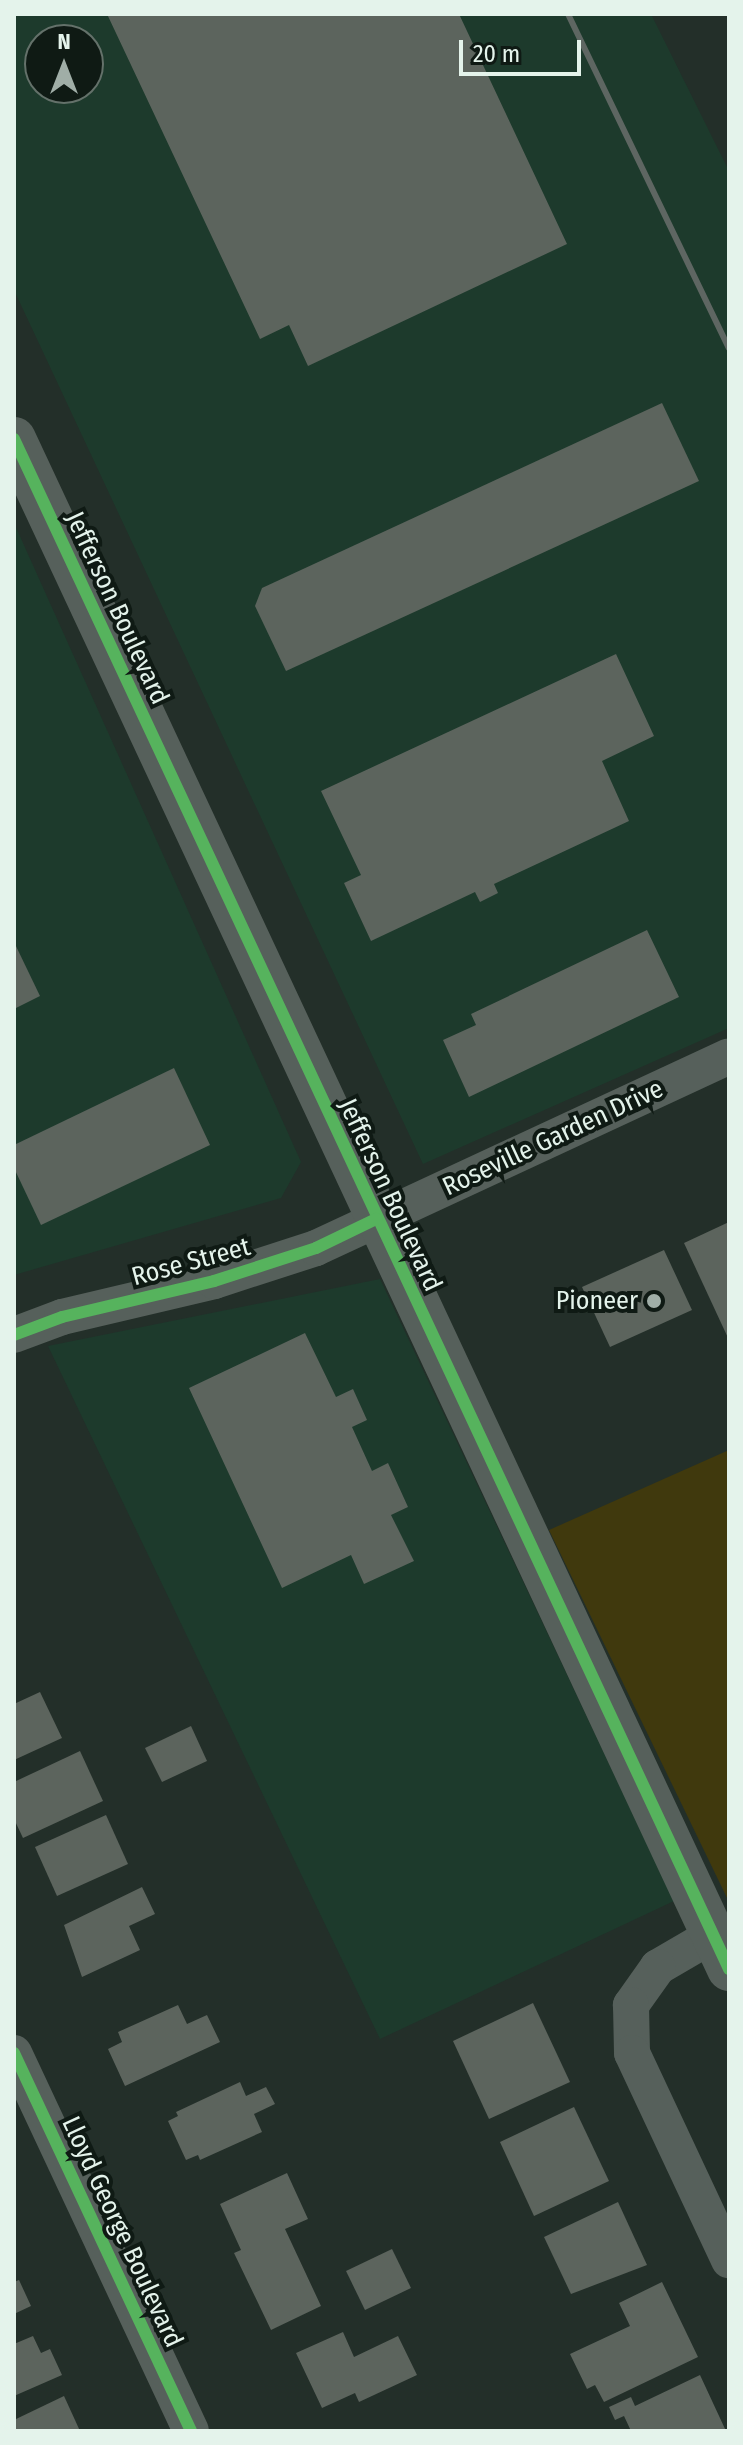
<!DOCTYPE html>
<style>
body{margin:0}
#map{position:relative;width:743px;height:2445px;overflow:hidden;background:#232f29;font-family:"Fira Sans Condensed",sans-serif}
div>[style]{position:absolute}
.built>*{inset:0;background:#1d3a2c}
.green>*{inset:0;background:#40390d}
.building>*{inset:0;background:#5c645d}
.minor>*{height:36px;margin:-18px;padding:0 18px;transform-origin:18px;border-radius:18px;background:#56605b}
.tertiary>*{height:44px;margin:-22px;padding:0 22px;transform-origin:22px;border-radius:22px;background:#56605b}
.rail>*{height:6px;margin:-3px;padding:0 3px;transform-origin:3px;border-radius:3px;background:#5e6662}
.cycleway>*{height:12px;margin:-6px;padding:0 6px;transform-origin:6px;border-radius:6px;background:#56b35d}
.dots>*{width:22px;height:22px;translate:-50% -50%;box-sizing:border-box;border:4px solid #0f1a14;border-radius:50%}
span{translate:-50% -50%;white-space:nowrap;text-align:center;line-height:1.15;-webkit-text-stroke:8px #0f1a14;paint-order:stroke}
.street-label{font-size:26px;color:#e4f3eb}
.poi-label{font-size:26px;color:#e4f3eb}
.right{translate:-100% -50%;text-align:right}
.frame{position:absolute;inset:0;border:16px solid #e4f3eb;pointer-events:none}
.north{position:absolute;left:24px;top:24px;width:80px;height:80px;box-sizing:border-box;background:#0f1a14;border:2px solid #64716a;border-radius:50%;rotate:0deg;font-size:22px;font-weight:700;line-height:32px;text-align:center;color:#e4f3eb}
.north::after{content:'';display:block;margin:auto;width:28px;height:36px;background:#a0aea7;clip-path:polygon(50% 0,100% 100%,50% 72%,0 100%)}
.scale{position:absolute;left:459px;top:40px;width:122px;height:36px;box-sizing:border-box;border:4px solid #e4f3eb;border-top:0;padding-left:10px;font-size:24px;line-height:28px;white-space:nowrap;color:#e4f3eb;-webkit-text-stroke:6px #0f1a14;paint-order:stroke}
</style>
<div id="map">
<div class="built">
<i style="clip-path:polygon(evenodd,14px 14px,651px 14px,729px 171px,729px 1028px,423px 1164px,14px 290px,14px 14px,40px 40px,88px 40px,88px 88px,40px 88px,40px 40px)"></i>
<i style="clip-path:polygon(14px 523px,301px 1162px,281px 1198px,14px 1275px)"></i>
<i style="clip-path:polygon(380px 1279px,674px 1901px,380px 2039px,48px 1346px)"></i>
</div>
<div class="green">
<i style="clip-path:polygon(729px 1450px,729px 1902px,549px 1530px)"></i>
</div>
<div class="building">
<i style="clip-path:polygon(107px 14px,459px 14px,567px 244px,308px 366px,289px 325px,260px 339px)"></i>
<i style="clip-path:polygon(662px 403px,699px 481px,286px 671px,255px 606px,262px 588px)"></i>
<i style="clip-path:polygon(616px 654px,654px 736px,602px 761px,629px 821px,494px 884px,498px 893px,480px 902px,475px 892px,371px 941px,344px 883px,361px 875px,321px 791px)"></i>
<i style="clip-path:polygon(647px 930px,679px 997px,469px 1097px,443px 1040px,476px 1025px,471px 1014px)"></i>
<i style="clip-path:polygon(14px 942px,40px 996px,14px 1009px)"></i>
<i style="clip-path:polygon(174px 1068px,210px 1145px,41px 1225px,14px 1168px,14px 1145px)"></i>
<i style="clip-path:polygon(729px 1222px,729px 1340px,684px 1243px)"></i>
<i style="clip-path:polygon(664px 1250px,692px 1310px,610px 1347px,582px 1287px)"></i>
<i style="clip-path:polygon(305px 1333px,336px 1397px,353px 1389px,367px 1420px,352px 1427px,372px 1471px,388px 1463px,408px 1507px,391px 1515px,414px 1561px,364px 1584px,351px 1555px,282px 1588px,189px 1388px)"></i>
<i style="clip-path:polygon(40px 1692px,62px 1738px,14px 1760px,14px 1704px)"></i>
<i style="clip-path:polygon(191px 1726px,207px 1761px,162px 1782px,145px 1748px)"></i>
<i style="clip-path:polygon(80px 1751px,103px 1801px,23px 1838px,14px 1819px,14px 1782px)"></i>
<i style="clip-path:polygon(106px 1815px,128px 1864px,57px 1896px,35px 1847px)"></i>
<i style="clip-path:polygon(142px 1887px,155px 1914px,129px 1926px,140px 1950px,82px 1977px,64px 1925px)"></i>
<i style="clip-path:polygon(533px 2003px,570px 2082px,489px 2119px,453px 2041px)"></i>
<i style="clip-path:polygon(178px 2005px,187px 2024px,207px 2015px,220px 2042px,125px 2086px,108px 2049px,122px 2042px,118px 2032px)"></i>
<i style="clip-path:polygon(240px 2082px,246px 2096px,266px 2087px,275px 2104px,254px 2114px,262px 2132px,200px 2160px,198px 2155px,186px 2160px,168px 2121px,178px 2116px,176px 2112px)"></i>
<i style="clip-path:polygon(574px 2107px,609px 2181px,534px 2216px,500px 2142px)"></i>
<i style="clip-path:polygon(287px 2173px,308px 2219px,285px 2229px,321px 2306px,271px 2330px,234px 2253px,241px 2250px,220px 2204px)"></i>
<i style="clip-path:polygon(618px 2202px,647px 2265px,571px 2294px,544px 2237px)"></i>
<i style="clip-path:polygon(392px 2249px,411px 2288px,365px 2310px,346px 2271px)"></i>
<i style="clip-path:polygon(19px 2280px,31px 2306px,14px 2314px,14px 2282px)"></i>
<i style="clip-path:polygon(662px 2282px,698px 2357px,604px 2402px,595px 2385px,587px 2389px,570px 2354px,630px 2326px,619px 2303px)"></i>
<i style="clip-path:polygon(343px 2332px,354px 2357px,398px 2336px,417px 2375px,359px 2402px,355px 2393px,322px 2408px,296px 2353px)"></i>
<i style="clip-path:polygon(33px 2336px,41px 2353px,50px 2349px,62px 2375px,14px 2396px,14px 2344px)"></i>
<i style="clip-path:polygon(700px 2375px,726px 2431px,631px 2431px,624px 2416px,615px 2420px,609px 2407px,631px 2397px,635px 2406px)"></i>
<i style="clip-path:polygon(64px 2396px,80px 2431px,14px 2431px,14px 2420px)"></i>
</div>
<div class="minor">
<i style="left:14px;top:1335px;width:51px;rotate:-20.6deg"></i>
<i style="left:62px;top:1317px;width:156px;rotate:-13.3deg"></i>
<i style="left:214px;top:1281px;width:107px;rotate:-17.9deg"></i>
<i style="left:316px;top:1248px;width:455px;rotate:-24.9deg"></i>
<i style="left:713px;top:1935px;width:64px;rotate:149.8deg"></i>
<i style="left:658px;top:1967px;width:47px;rotate:125.4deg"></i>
<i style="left:631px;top:2005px;width:48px;rotate:88.8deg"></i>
<i style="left:632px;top:2053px;width:229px;rotate:64.9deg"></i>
<i style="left:14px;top:2053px;width:417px;rotate:64.9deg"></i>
</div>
<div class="tertiary">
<i style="left:14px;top:439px;width:1689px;rotate:64.95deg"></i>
</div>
<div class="rail">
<i style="left:568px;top:14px;width:371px;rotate:64.3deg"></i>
</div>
<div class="cycleway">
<i style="left:14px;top:439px;width:1689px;rotate:64.95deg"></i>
<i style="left:14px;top:1335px;width:51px;rotate:-20.6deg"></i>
<i style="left:62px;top:1317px;width:156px;rotate:-13.3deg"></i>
<i style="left:214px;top:1281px;width:107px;rotate:-17.9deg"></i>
<i style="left:316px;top:1248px;width:67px;rotate:-25.8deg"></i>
<i style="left:14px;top:2053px;width:417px;rotate:64.9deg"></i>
</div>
<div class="dots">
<i style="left:654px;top:1301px;background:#a0aea7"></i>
</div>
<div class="street-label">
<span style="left:117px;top:608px;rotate:65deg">Jefferson Boulevard</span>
<span style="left:553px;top:1138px;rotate:-25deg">Roseville Garden Drive</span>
<span style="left:390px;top:1195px;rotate:65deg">Jefferson Boulevard</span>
<span style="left:191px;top:1262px;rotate:-15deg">Rose Street</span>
<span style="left:122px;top:2232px;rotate:65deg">Lloyd George Boulevard</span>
</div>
<div class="poi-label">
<span class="right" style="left:638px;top:1301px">Pioneer</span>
</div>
<div class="frame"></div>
<div class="north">N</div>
<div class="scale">20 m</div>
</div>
